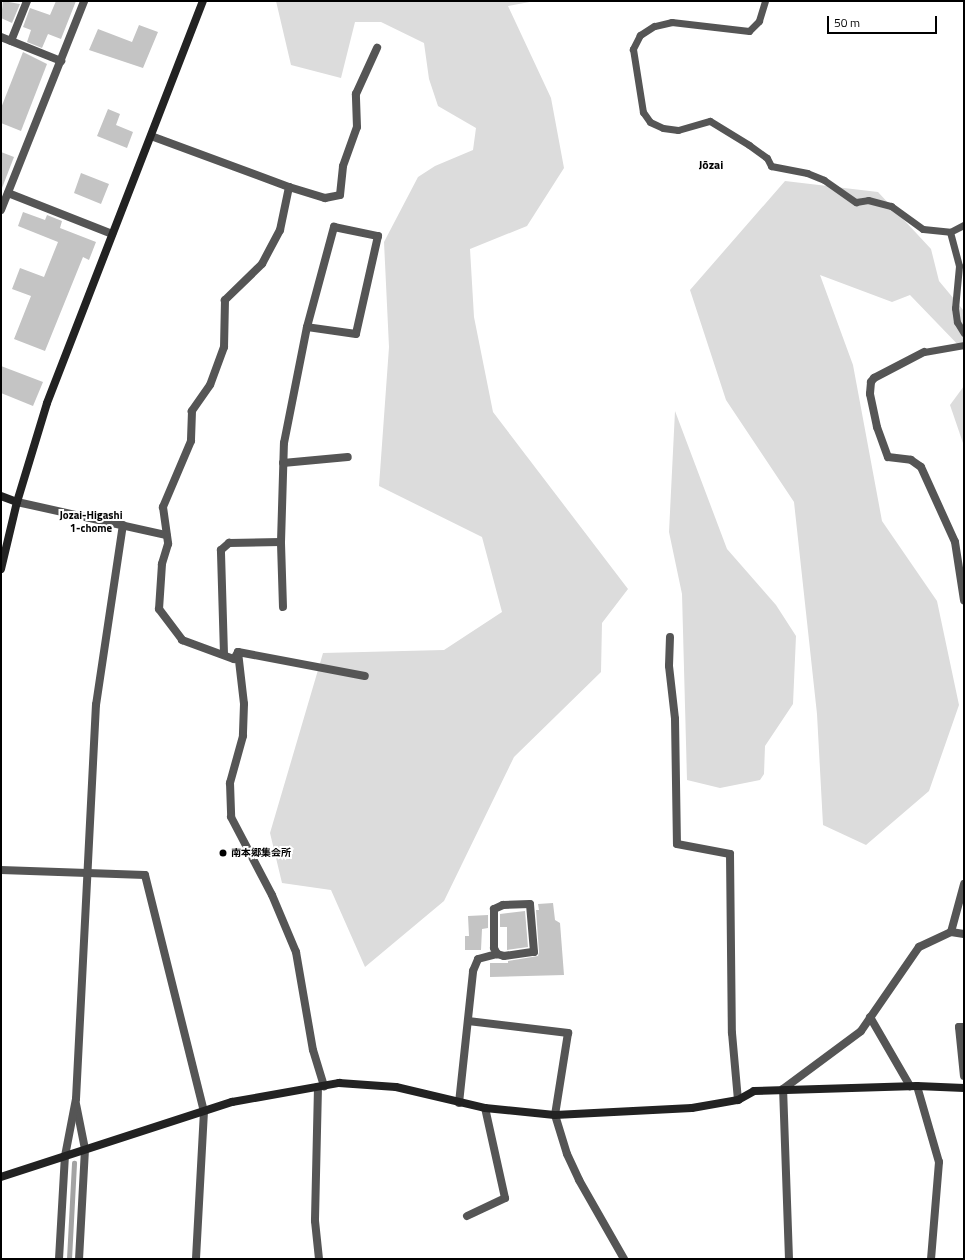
<!DOCTYPE html>
<meta charset="utf-8">
<style>
body{margin:0}
#map{position:relative;width:965px;height:1260px;overflow:hidden;background:#fff;font-family:"Titillium Web","Noto Sans JP",sans-serif}
div>[style]{position:absolute}
.green>*{inset:0;background:#dcdcdc}
.stream>*{height:4.5px;margin:-2.25px;padding:0 2.25px;transform-origin:2.25px;border-radius:2.25px;background:#a3a3a3}
.building>*{inset:0;background:#c4c4c4}
.lane>*{height:7px;margin:-3.5px;padding:0 3.5px;transform-origin:3.5px;border-radius:3.5px;background:#555}
.street>*{height:8px;margin:-4px;padding:0 4px;transform-origin:4px;border-radius:4px;background:#555}
.secondary>*{height:8px;margin:-4px;padding:0 4px;transform-origin:4px;border-radius:4px;background:#222}
.dots>*{width:11px;height:11px;translate:-50% -50%;box-sizing:border-box;border:2px solid #fff;border-radius:50%}
span{translate:-50% -50%;white-space:nowrap;text-align:center;line-height:1.15;-webkit-text-stroke:4px #fff;paint-order:stroke}
.poi-label{font-size:10px;color:#000;font-weight:700}
.left{translate:0 -50%;text-align:left}
.neighbourhood-label{font-size:11px;color:#000;font-weight:700}
.quarter-label{font-size:12px;color:#000;font-weight:700}
.frame{position:absolute;inset:0;border:2px solid #000;pointer-events:none}
.scale{position:absolute;left:827px;top:16px;width:110px;height:18px;box-sizing:border-box;border:2px solid #000;border-top:0;padding-left:5px;font-size:12px;line-height:14px;white-space:nowrap;color:#000;-webkit-text-stroke:3px #fff;paint-order:stroke}
</style>
<div id="map">
<div class="green">
<i style="clip-path:polygon(276px 1px,535px 1px,508px 6px,551px 98px,564px 168px,527px 226px,470px 249px,474px 317px,493px 412px,628px 589px,602px 623px,601px 672px,514px 757px,444px 901px,365px 967px,331px 890px,282px 883px,270px 833px,323px 653px,444px 650px,502px 612px,482px 537px,379px 486px,389px 347px,384px 242px,418px 177px,435px 166px,473px 150px,476px 128px,438px 106px,429px 79px,424px 43px,381px 22px,355px 22px,341px 78px,291px 65px)"></i>
<i style="clip-path:polygon(785px 181px,878px 192px,931px 249px,939px 281px,964px 311px,964px 351px,910px 295px,892px 302px,820px 275px,853px 365px,882px 521px,937px 601px,959px 705px,929px 791px,866px 845px,823px 825px,817px 714px,794px 502px,726px 400px,690px 290px)"></i>
<i style="clip-path:polygon(964px 386px,964px 446px,950px 405px)"></i>
<i style="clip-path:polygon(675px 411px,727px 549px,776px 605px,796px 636px,793px 704px,765px 746px,764px 774px,760px 780px,720px 788px,687px 780px,682px 594px,669px 532px)"></i>
</div>
<div class="stream">
<i style="left:69px;top:1259px;width:96px;rotate:-87deg"></i>
</div>
<div class="building">
<i style="clip-path:polygon(3px 1px,20px 4px,12px 23px,1px 18px)"></i>
<i style="clip-path:polygon(56px 1px,76px 1px,61px 39px,48px 34px,42px 48px,27px 42px,31px 30px,23px 27px,30px 8px,50px 15px)"></i>
<i style="clip-path:polygon(139px 25px,158px 32px,143px 68px,89px 50px,98px 29px,132px 42px)"></i>
<i style="clip-path:polygon(23px 52px,47px 64px,21px 131px,1px 123px,1px 108px)"></i>
<i style="clip-path:polygon(108px 109px,120px 114px,116px 125px,133px 132px,127px 148px,97px 136px)"></i>
<i style="clip-path:polygon(1px 152px,14px 157px,2px 188px,1px 188px)"></i>
<i style="clip-path:polygon(81px 173px,109px 184px,101px 204px,74px 193px)"></i>
<i style="clip-path:polygon(23px 212px,45px 220px,47px 215px,62px 221px,60px 228px,96px 242px,89px 260px,83px 257px,45px 351px,14px 339px,31px 296px,12px 289px,20px 268px,44px 277px,58px 242px,18px 226px)"></i>
<i style="clip-path:polygon(1px 366px,43px 382px,33px 406px,1px 393px)"></i>
<i style="clip-path:polygon(553px 903px,555px 920px,560px 923px,564px 975px,490px 977px,490px 963px,508px 963px,508px 961px,538px 956px,539px 952px,536px 910px,539px 910px,538px 904px)"></i>
<i style="clip-path:polygon(525px 911px,528px 947px,507px 950px,507px 927px,500px 927px,500px 914px)"></i>
<i style="clip-path:polygon(488px 915px,488px 928px,482px 929px,481px 950px,465px 950px,465px 936px,469px 936px,468px 916px)"></i>
</div>
<div class="lane">
<i style="left:765px;top:1px;width:21px;rotate:107deg"></i>
<i style="left:759px;top:21px;width:14px;rotate:135deg"></i>
<i style="left:749px;top:31px;width:78px;rotate:-173.3deg"></i>
<i style="left:672px;top:22px;width:18px;rotate:167deg"></i>
<i style="left:654px;top:26px;width:17px;rotate:147deg"></i>
<i style="left:640px;top:35px;width:16px;rotate:117deg"></i>
<i style="left:633px;top:49px;width:64px;rotate:81deg"></i>
<i style="left:643px;top:112px;width:12px;rotate:55deg"></i>
<i style="left:650px;top:122px;width:14px;rotate:25deg"></i>
<i style="left:663px;top:128px;width:15px;rotate:8deg"></i>
<i style="left:678px;top:130px;width:33px;rotate:-16deg"></i>
<i style="left:710px;top:121px;width:46px;rotate:31.6deg"></i>
<i style="left:749px;top:145px;width:22px;rotate:36deg"></i>
<i style="left:767px;top:158px;width:9px;rotate:63deg"></i>
<i style="left:771px;top:166px;width:37px;rotate:11deg"></i>
<i style="left:807px;top:173px;width:18px;rotate:22deg"></i>
<i style="left:824px;top:180px;width:39px;rotate:35deg"></i>
<i style="left:856px;top:202px;width:12px;rotate:-9deg"></i>
<i style="left:868px;top:200px;width:24px;rotate:15deg"></i>
<i style="left:891px;top:206px;width:39px;rotate:36deg"></i>
<i style="left:923px;top:229px;width:27px;rotate:6deg"></i>
<i style="left:950px;top:232px;width:16px;rotate:-27deg"></i>
<i style="left:950px;top:232px;width:35px;rotate:75deg"></i>
<i style="left:959px;top:266px;width:42px;rotate:95.4deg"></i>
<i style="left:955px;top:308px;width:14px;rotate:82deg"></i>
<i style="left:957px;top:322px;width:13px;rotate:58deg"></i>
<i style="left:924px;top:352px;width:41px;rotate:-9.9deg"></i>
</div>
<div class="street">
<i style="left:1px;top:37px;width:65px;rotate:21.8deg"></i>
<i style="left:11px;top:41px;width:43px;rotate:-68.2deg"></i>
<i style="left:151px;top:136px;width:147px;rotate:20.3deg"></i>
<i style="left:289px;top:187px;width:38px;rotate:17deg"></i>
<i style="left:325px;top:198px;width:15px;rotate:-11deg"></i>
<i style="left:340px;top:195px;width:29px;rotate:-84deg"></i>
<i style="left:343px;top:166px;width:41px;rotate:-70.3deg"></i>
<i style="left:357px;top:127px;width:33px;rotate:-92deg"></i>
<i style="left:356px;top:94px;width:51px;rotate:-65.5deg"></i>
<i style="left:289px;top:187px;width:44px;rotate:101.8deg"></i>
<i style="left:280px;top:230px;width:38px;rotate:118deg"></i>
<i style="left:262px;top:264px;width:52px;rotate:135.8deg"></i>
<i style="left:225px;top:300px;width:47px;rotate:91.2deg"></i>
<i style="left:224px;top:347px;width:40px;rotate:110.2deg"></i>
<i style="left:210px;top:385px;width:32px;rotate:125deg"></i>
<i style="left:192px;top:411px;width:30px;rotate:92deg"></i>
<i style="left:191px;top:441px;width:72px;rotate:113deg"></i>
<i style="left:163px;top:507px;width:37px;rotate:82deg"></i>
<i style="left:168px;top:544px;width:21px;rotate:107deg"></i>
<i style="left:162px;top:564px;width:45px;rotate:93.8deg"></i>
<i style="left:159px;top:609px;width:39px;rotate:53deg"></i>
<i style="left:182px;top:640px;width:55px;rotate:20.1deg"></i>
<i style="left:234px;top:659px;width:8px;rotate:-60deg"></i>
<i style="left:238px;top:652px;width:129px;rotate:10.7deg"></i>
<i style="left:8px;top:193px;width:112px;rotate:21.5deg"></i>
<i style="left:1px;top:210px;width:225px;rotate:-68.3deg"></i>
<i style="left:924px;top:352px;width:56px;rotate:152.5deg"></i>
<i style="left:874px;top:378px;width:5px;rotate:127deg"></i>
<i style="left:871px;top:382px;width:12px;rotate:95deg"></i>
<i style="left:870px;top:394px;width:34px;rotate:78deg"></i>
<i style="left:877px;top:427px;width:32px;rotate:70deg"></i>
<i style="left:888px;top:457px;width:23px;rotate:7deg"></i>
<i style="left:911px;top:460px;width:12px;rotate:35deg"></i>
<i style="left:921px;top:467px;width:82px;rotate:65.6deg"></i>
<i style="left:955px;top:542px;width:59px;rotate:81.2deg"></i>
<i style="left:283px;top:463px;width:65px;rotate:-5.3deg"></i>
<i style="left:17px;top:502px;width:153px;rotate:12.5deg"></i>
<i style="left:283px;top:607px;width:65px;rotate:-91.8deg"></i>
<i style="left:281px;top:542px;width:99px;rotate:-88.3deg"></i>
<i style="left:284px;top:443px;width:118px;rotate:-78.8deg"></i>
<i style="left:307px;top:327px;width:104px;rotate:-74.9deg"></i>
<i style="left:334px;top:227px;width:45px;rotate:11.6deg"></i>
<i style="left:378px;top:236px;width:100px;rotate:102.7deg"></i>
<i style="left:356px;top:334px;width:49px;rotate:-171.9deg"></i>
<i style="left:670px;top:637px;width:29px;rotate:92deg"></i>
<i style="left:669px;top:666px;width:53px;rotate:83.5deg"></i>
<i style="left:675px;top:719px;width:125px;rotate:89.1deg"></i>
<i style="left:677px;top:844px;width:54px;rotate:10.7deg"></i>
<i style="left:730px;top:854px;width:179px;rotate:89.4deg"></i>
<i style="left:732px;top:1033px;width:67px;rotate:84.9deg"></i>
<i style="left:238px;top:652px;width:52px;rotate:83.4deg"></i>
<i style="left:244px;top:704px;width:32px;rotate:92deg"></i>
<i style="left:243px;top:736px;width:49px;rotate:105.5deg"></i>
<i style="left:230px;top:783px;width:34px;rotate:88deg"></i>
<i style="left:231px;top:817px;width:88px;rotate:62.3deg"></i>
<i style="left:272px;top:895px;width:62px;rotate:67.2deg"></i>
<i style="left:296px;top:952px;width:99px;rotate:80.2deg"></i>
<i style="left:313px;top:1050px;width:38px;rotate:73deg"></i>
<i style="left:224px;top:654px;width:104px;rotate:-91.7deg"></i>
<i style="left:221px;top:550px;width:11px;rotate:-41deg"></i>
<i style="left:229px;top:543px;width:52px;rotate:-1.1deg"></i>
<i style="left:1px;top:870px;width:144px;rotate:2deg"></i>
<i style="left:145px;top:875px;width:243px;rotate:76deg"></i>
<i style="left:204px;top:1111px;width:148px;rotate:93.1deg"></i>
<i style="left:951px;top:932px;width:50px;rotate:-74.8deg"></i>
<i style="left:870px;top:1017px;width:80px;rotate:59.9deg"></i>
<i style="left:468px;top:1021px;width:101px;rotate:6.8deg"></i>
<i style="left:568px;top:1033px;width:83px;rotate:99deg"></i>
<i style="left:555px;top:1115px;width:41px;rotate:72.9deg"></i>
<i style="left:567px;top:1154px;width:29px;rotate:65deg"></i>
<i style="left:579px;top:1180px;width:91px;rotate:60.3deg"></i>
<i style="left:964px;top:1027px;width:5px;rotate:180deg"></i>
<i style="left:959px;top:1027px;width:49px;rotate:84.2deg"></i>
<i style="left:917px;top:1086px;width:79px;rotate:73.9deg"></i>
<i style="left:939px;top:1162px;width:97px;rotate:94.7deg"></i>
<i style="left:318px;top:1087px;width:134px;rotate:91.3deg"></i>
<i style="left:315px;top:1221px;width:38px;rotate:84deg"></i>
<i style="left:459px;top:1103px;width:133px;rotate:-83.9deg"></i>
<i style="left:473px;top:971px;width:13px;rotate:-67deg"></i>
<i style="left:478px;top:959px;width:20px;rotate:-15deg"></i>
<i style="left:497px;top:954px;width:7px;rotate:16deg"></i>
<i style="left:504px;top:956px;width:30px;rotate:-8deg"></i>
<i style="left:534px;top:952px;width:48px;rotate:-94.8deg"></i>
<i style="left:530px;top:904px;width:27px;rotate:178deg"></i>
<i style="left:503px;top:905px;width:10px;rotate:156deg"></i>
<i style="left:494px;top:909px;width:39px;rotate:90deg"></i>
<i style="left:494px;top:948px;width:7px;rotate:63deg"></i>
<i style="left:76px;top:1104px;width:46px;rotate:78.7deg"></i>
<i style="left:85px;top:1149px;width:110px;rotate:93.1deg"></i>
<i style="left:467px;top:1216px;width:42px;rotate:-25.3deg"></i>
<i style="left:505px;top:1198px;width:92px;rotate:-102.5deg"></i>
<i style="left:59px;top:1259px;width:103px;rotate:-86.7deg"></i>
<i style="left:65px;top:1156px;width:58px;rotate:-79.1deg"></i>
<i style="left:76px;top:1099px;width:395px;rotate:-87.1deg"></i>
<i style="left:96px;top:705px;width:182px;rotate:-81.5deg"></i>
<i style="left:789px;top:1259px;width:170px;rotate:-92deg"></i>
<i style="left:783px;top:1089px;width:97px;rotate:-36.6deg"></i>
<i style="left:861px;top:1031px;width:102px;rotate:-55.4deg"></i>
<i style="left:919px;top:947px;width:35px;rotate:-25deg"></i>
<i style="left:951px;top:932px;width:13px;rotate:9deg"></i>
</div>
<div class="secondary">
<i style="left:1px;top:496px;width:17px;rotate:21deg"></i>
<i style="left:1px;top:569px;width:69px;rotate:-76.6deg"></i>
<i style="left:17px;top:502px;width:103px;rotate:-73.1deg"></i>
<i style="left:47px;top:403px;width:431px;rotate:-68.8deg"></i>
<i style="left:1px;top:1177px;width:243px;rotate:-18deg"></i>
<i style="left:232px;top:1102px;width:109px;rotate:-10.1deg"></i>
<i style="left:339px;top:1083px;width:57px;rotate:4deg"></i>
<i style="left:396px;top:1087px;width:91px;rotate:13.3deg"></i>
<i style="left:485px;top:1108px;width:70px;rotate:5.7deg"></i>
<i style="left:555px;top:1115px;width:137px;rotate:-2.9deg"></i>
<i style="left:692px;top:1108px;width:47px;rotate:-9.9deg"></i>
<i style="left:738px;top:1100px;width:18px;rotate:-29deg"></i>
<i style="left:754px;top:1091px;width:163px;rotate:-1.8deg"></i>
<i style="left:917px;top:1086px;width:47px;rotate:2.4deg"></i>
</div>
<div class="dots">
<i style="left:223px;top:853px;background:#000"></i>
</div>
<div class="poi-label">
<span class="left" style="left:231px;top:853px">南本郷集会所</span>
</div>
<div class="neighbourhood-label">
<span style="left:91px;top:522px">Jozai-Higashi<br>1-chome</span>
</div>
<div class="quarter-label">
<span style="left:711px;top:165px">Jōzai</span>
</div>
<div class="frame"></div>
<div class="scale">50 m</div>
</div>
